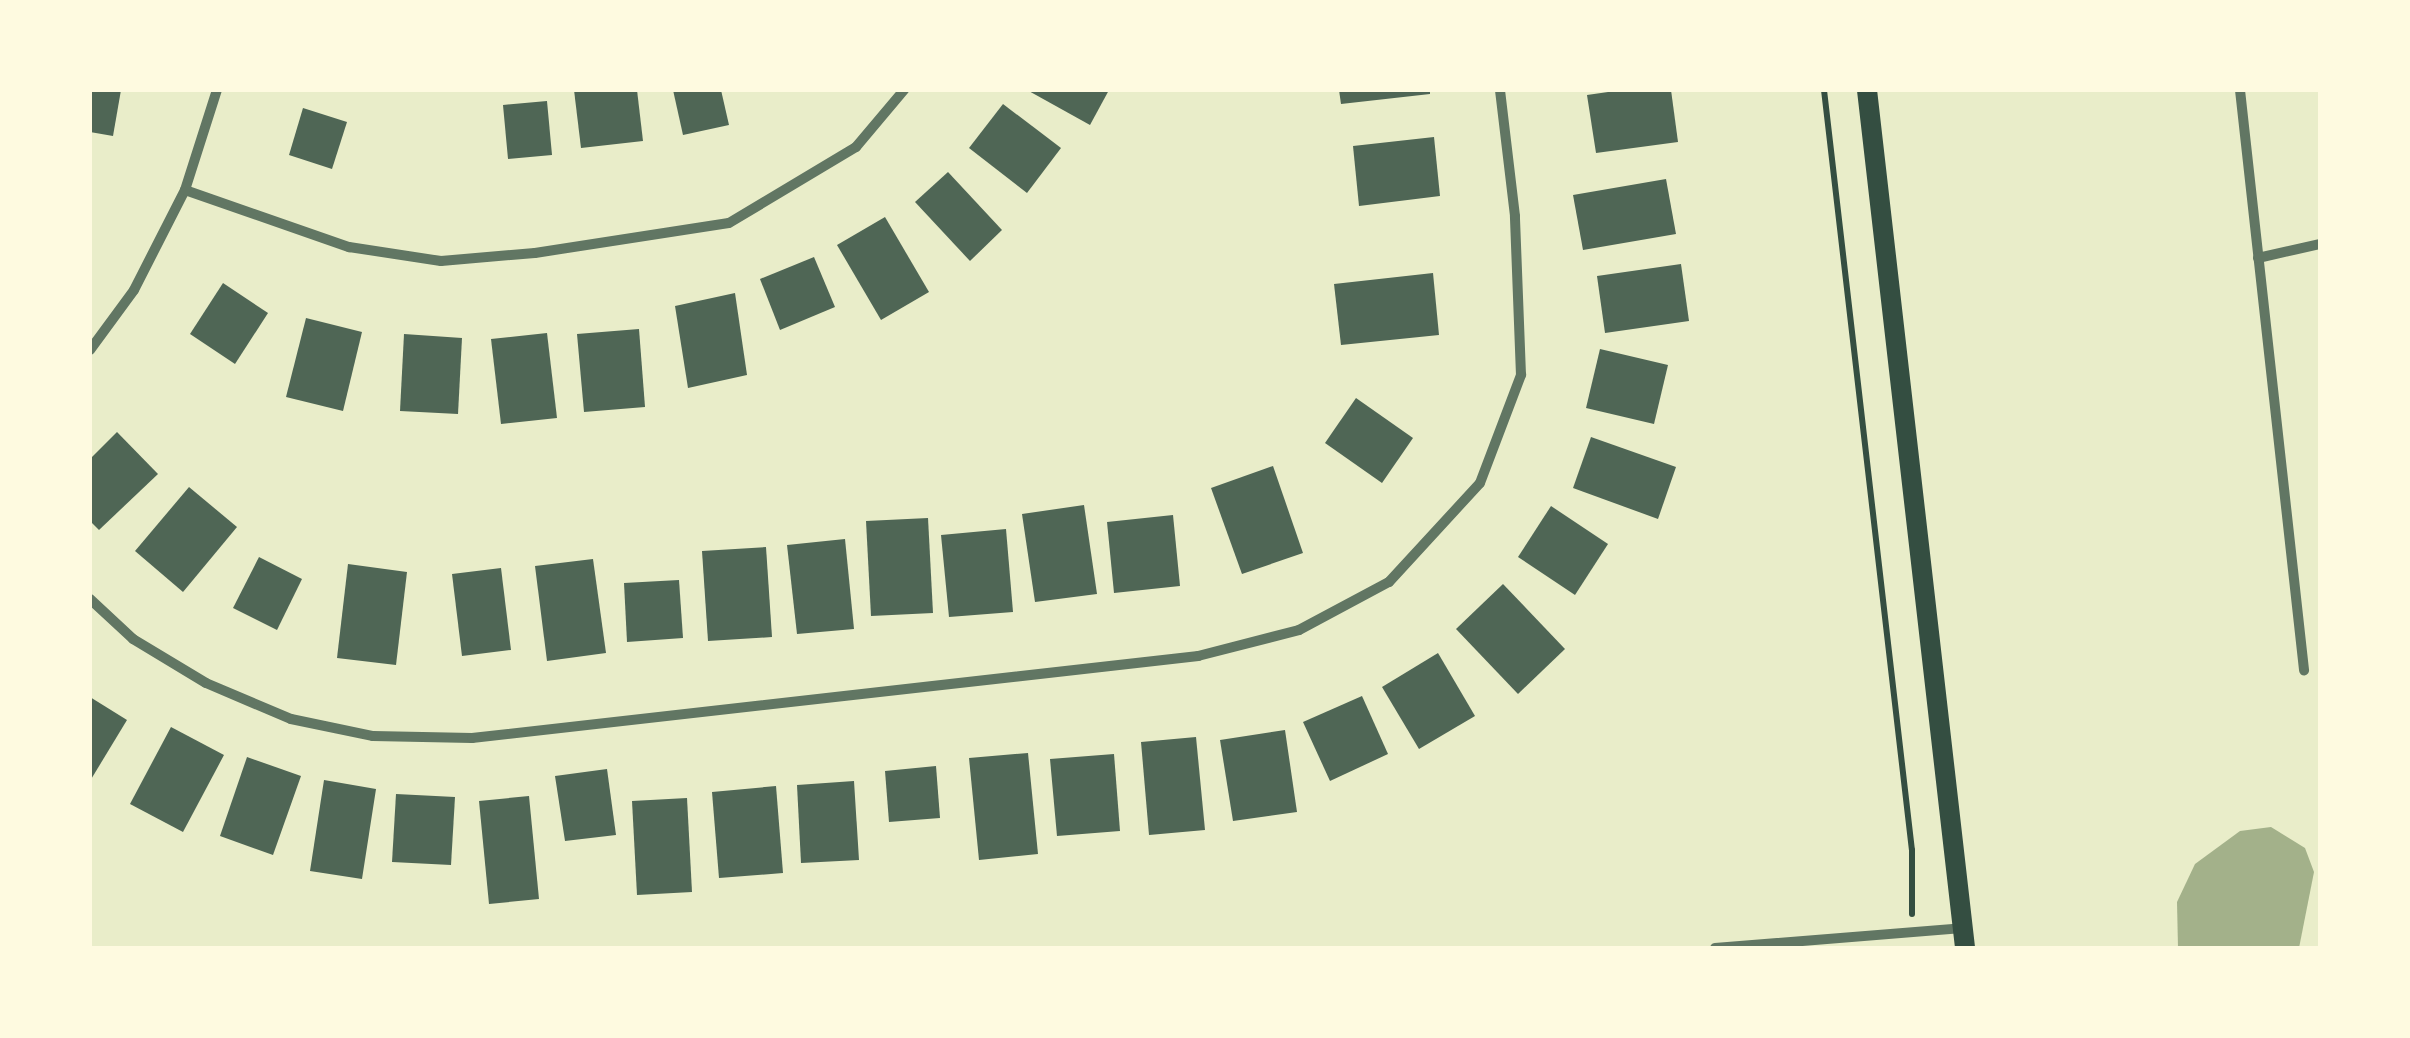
<!DOCTYPE html>
<style>
body{margin:0}
#map{position:relative;width:2410px;height:1038px;overflow:hidden;background:#e9edc9;font-family:Figtree,sans-serif}
div>[style]{position:absolute}
.water>*{inset:0;background:#a3b18a}
.building>*{inset:0;background:#4f6655}
.path>*{height:6px;margin:-3px;padding:0 3px;transform-origin:3px;border-radius:3px;background:#344e41}
.minor>*{height:10px;margin:-5px;padding:0 5px;transform-origin:5px;border-radius:5px;background:#617663}
.secondary>*{height:20px;margin:-10px;padding:0 10px;transform-origin:10px;border-radius:10px;background:#344e41}
span{translate:-50% -50%;white-space:nowrap;text-align:center;line-height:1.15;-webkit-text-stroke:9px #fefae0;paint-order:stroke}
.frame{position:absolute;inset:0;border:92px solid #fefae0;pointer-events:none}
</style>
<div id="map">
<div class="water">
<i style="clip-path:polygon(2271px 827px,2305px 848px,2314px 872px,2299px 948px,2178px 948px,2177px 902px,2195px 864px,2240px 831px)"></i>
</div>
<div class="building">
<i style="clip-path:polygon(90px 90px,121px 90px,113px 136px,90px 132px)"></i>
<i style="clip-path:polygon(574px 90px,637px 90px,643px 141px,581px 148px)"></i>
<i style="clip-path:polygon(673px 90px,721px 90px,729px 125px,683px 135px)"></i>
<i style="clip-path:polygon(1027px 90px,1109px 90px,1090px 125px)"></i>
<i style="clip-path:polygon(1339px 90px,1430px 90px,1430px 94px,1341px 104px)"></i>
<i style="clip-path:polygon(1622px 90px,1671px 90px,1678px 142px,1596px 153px,1587px 95px)"></i>
<i style="clip-path:polygon(547px 101px,552px 155px,508px 159px,503px 105px)"></i>
<i style="clip-path:polygon(1003px 104px,1061px 148px,1027px 193px,969px 148px)"></i>
<i style="clip-path:polygon(303px 108px,347px 122px,332px 169px,289px 155px)"></i>
<i style="clip-path:polygon(1434px 137px,1440px 196px,1359px 206px,1353px 146px)"></i>
<i style="clip-path:polygon(948px 172px,1002px 230px,970px 261px,915px 202px)"></i>
<i style="clip-path:polygon(1666px 179px,1676px 234px,1583px 250px,1573px 195px)"></i>
<i style="clip-path:polygon(885px 217px,929px 292px,881px 320px,837px 245px)"></i>
<i style="clip-path:polygon(814px 257px,835px 307px,780px 330px,760px 279px)"></i>
<i style="clip-path:polygon(1681px 264px,1689px 321px,1605px 333px,1597px 276px)"></i>
<i style="clip-path:polygon(1433px 273px,1439px 335px,1341px 345px,1334px 284px)"></i>
<i style="clip-path:polygon(223px 283px,268px 313px,235px 364px,190px 334px)"></i>
<i style="clip-path:polygon(735px 293px,747px 375px,688px 388px,675px 306px)"></i>
<i style="clip-path:polygon(306px 318px,362px 332px,343px 411px,286px 397px)"></i>
<i style="clip-path:polygon(639px 329px,645px 407px,584px 412px,577px 334px)"></i>
<i style="clip-path:polygon(547px 333px,557px 418px,501px 424px,491px 339px)"></i>
<i style="clip-path:polygon(404px 334px,462px 338px,458px 414px,400px 411px)"></i>
<i style="clip-path:polygon(1600px 349px,1668px 365px,1654px 424px,1586px 408px)"></i>
<i style="clip-path:polygon(1356px 398px,1413px 438px,1382px 483px,1325px 443px)"></i>
<i style="clip-path:polygon(117px 432px,158px 474px,99px 530px,90px 521px,90px 459px)"></i>
<i style="clip-path:polygon(1591px 437px,1676px 467px,1658px 519px,1573px 488px)"></i>
<i style="clip-path:polygon(1273px 466px,1303px 553px,1242px 574px,1211px 488px)"></i>
<i style="clip-path:polygon(189px 487px,237px 527px,183px 592px,135px 551px)"></i>
<i style="clip-path:polygon(1084px 505px,1097px 594px,1035px 602px,1022px 514px)"></i>
<i style="clip-path:polygon(1551px 506px,1608px 544px,1575px 595px,1518px 557px)"></i>
<i style="clip-path:polygon(1173px 515px,1180px 586px,1114px 593px,1107px 522px)"></i>
<i style="clip-path:polygon(928px 518px,933px 613px,871px 616px,866px 521px)"></i>
<i style="clip-path:polygon(1006px 529px,1013px 612px,949px 617px,941px 535px)"></i>
<i style="clip-path:polygon(845px 539px,854px 629px,797px 634px,787px 545px)"></i>
<i style="clip-path:polygon(766px 547px,772px 637px,708px 641px,702px 551px)"></i>
<i style="clip-path:polygon(259px 557px,302px 579px,277px 630px,233px 608px)"></i>
<i style="clip-path:polygon(593px 559px,606px 653px,547px 661px,535px 566px)"></i>
<i style="clip-path:polygon(348px 564px,407px 572px,396px 665px,337px 658px)"></i>
<i style="clip-path:polygon(501px 568px,511px 650px,462px 656px,452px 574px)"></i>
<i style="clip-path:polygon(679px 580px,683px 638px,627px 642px,624px 583px)"></i>
<i style="clip-path:polygon(1503px 584px,1565px 649px,1518px 694px,1456px 629px)"></i>
<i style="clip-path:polygon(1438px 653px,1475px 716px,1419px 749px,1382px 687px)"></i>
<i style="clip-path:polygon(1362px 696px,1388px 754px,1330px 781px,1303px 722px)"></i>
<i style="clip-path:polygon(90px 697px,127px 720px,90px 781px)"></i>
<i style="clip-path:polygon(171px 727px,224px 755px,183px 832px,130px 804px)"></i>
<i style="clip-path:polygon(1285px 730px,1297px 812px,1233px 821px,1220px 740px)"></i>
<i style="clip-path:polygon(1196px 737px,1205px 830px,1149px 835px,1141px 742px)"></i>
<i style="clip-path:polygon(1028px 753px,1038px 854px,979px 860px,969px 758px)"></i>
<i style="clip-path:polygon(1114px 754px,1120px 831px,1057px 836px,1050px 759px)"></i>
<i style="clip-path:polygon(247px 757px,301px 776px,273px 855px,220px 836px)"></i>
<i style="clip-path:polygon(936px 766px,940px 818px,889px 822px,885px 771px)"></i>
<i style="clip-path:polygon(607px 769px,616px 835px,565px 841px,555px 776px)"></i>
<i style="clip-path:polygon(324px 780px,376px 789px,362px 879px,310px 871px)"></i>
<i style="clip-path:polygon(854px 781px,859px 860px,801px 863px,797px 785px)"></i>
<i style="clip-path:polygon(776px 786px,783px 873px,719px 878px,712px 792px)"></i>
<i style="clip-path:polygon(396px 794px,455px 797px,451px 865px,392px 862px)"></i>
<i style="clip-path:polygon(529px 796px,539px 899px,489px 904px,479px 801px)"></i>
<i style="clip-path:polygon(687px 798px,692px 892px,637px 895px,632px 801px)"></i>
</div>
<div class="path">
<i style="left:1824px;top:90px;width:765px;rotate:83.4deg"></i>
<i style="left:1912px;top:850px;width:64px;rotate:90deg"></i>
</div>
<div class="minor">
<i style="left:2240px;top:90px;width:584px;rotate:83.7deg"></i>
<i style="left:185px;top:190px;width:174px;rotate:19.2deg"></i>
<i style="left:349px;top:247px;width:93px;rotate:8.7deg"></i>
<i style="left:441px;top:261px;width:94px;rotate:-4.9deg"></i>
<i style="left:535px;top:253px;width:196px;rotate:-8.8deg"></i>
<i style="left:729px;top:223px;width:148px;rotate:-30.9deg"></i>
<i style="left:856px;top:147px;width:75px;rotate:-49.9deg"></i>
<i style="left:2258px;top:258px;width:64px;rotate:-12.7deg"></i>
<i style="left:90px;top:350px;width:74px;rotate:-53.7deg"></i>
<i style="left:134px;top:290px;width:112px;rotate:-63deg"></i>
<i style="left:185px;top:190px;width:105px;rotate:-72.3deg"></i>
<i style="left:90px;top:599px;width:59px;rotate:42.9deg"></i>
<i style="left:133px;top:639px;width:85px;rotate:31.1deg"></i>
<i style="left:206px;top:683px;width:92px;rotate:23deg"></i>
<i style="left:291px;top:719px;width:84px;rotate:11.7deg"></i>
<i style="left:373px;top:736px;width:99px;rotate:1.2deg"></i>
<i style="left:472px;top:738px;width:731px;rotate:-6.44deg"></i>
<i style="left:1198px;top:656px;width:104px;rotate:-14.4deg"></i>
<i style="left:1299px;top:630px;width:102px;rotate:-28.1deg"></i>
<i style="left:1389px;top:582px;width:134px;rotate:-47.4deg"></i>
<i style="left:1480px;top:483px;width:116px;rotate:-69.2deg"></i>
<i style="left:1521px;top:375px;width:159px;rotate:-92.2deg"></i>
<i style="left:1515px;top:216px;width:127px;rotate:-96.8deg"></i>
<i style="left:1715px;top:948px;width:248px;rotate:-4.6deg"></i>
</div>
<div class="secondary">
<i style="left:1867px;top:90px;width:864px;rotate:83.48deg"></i>
</div>
<div class="frame"></div>
</div>
